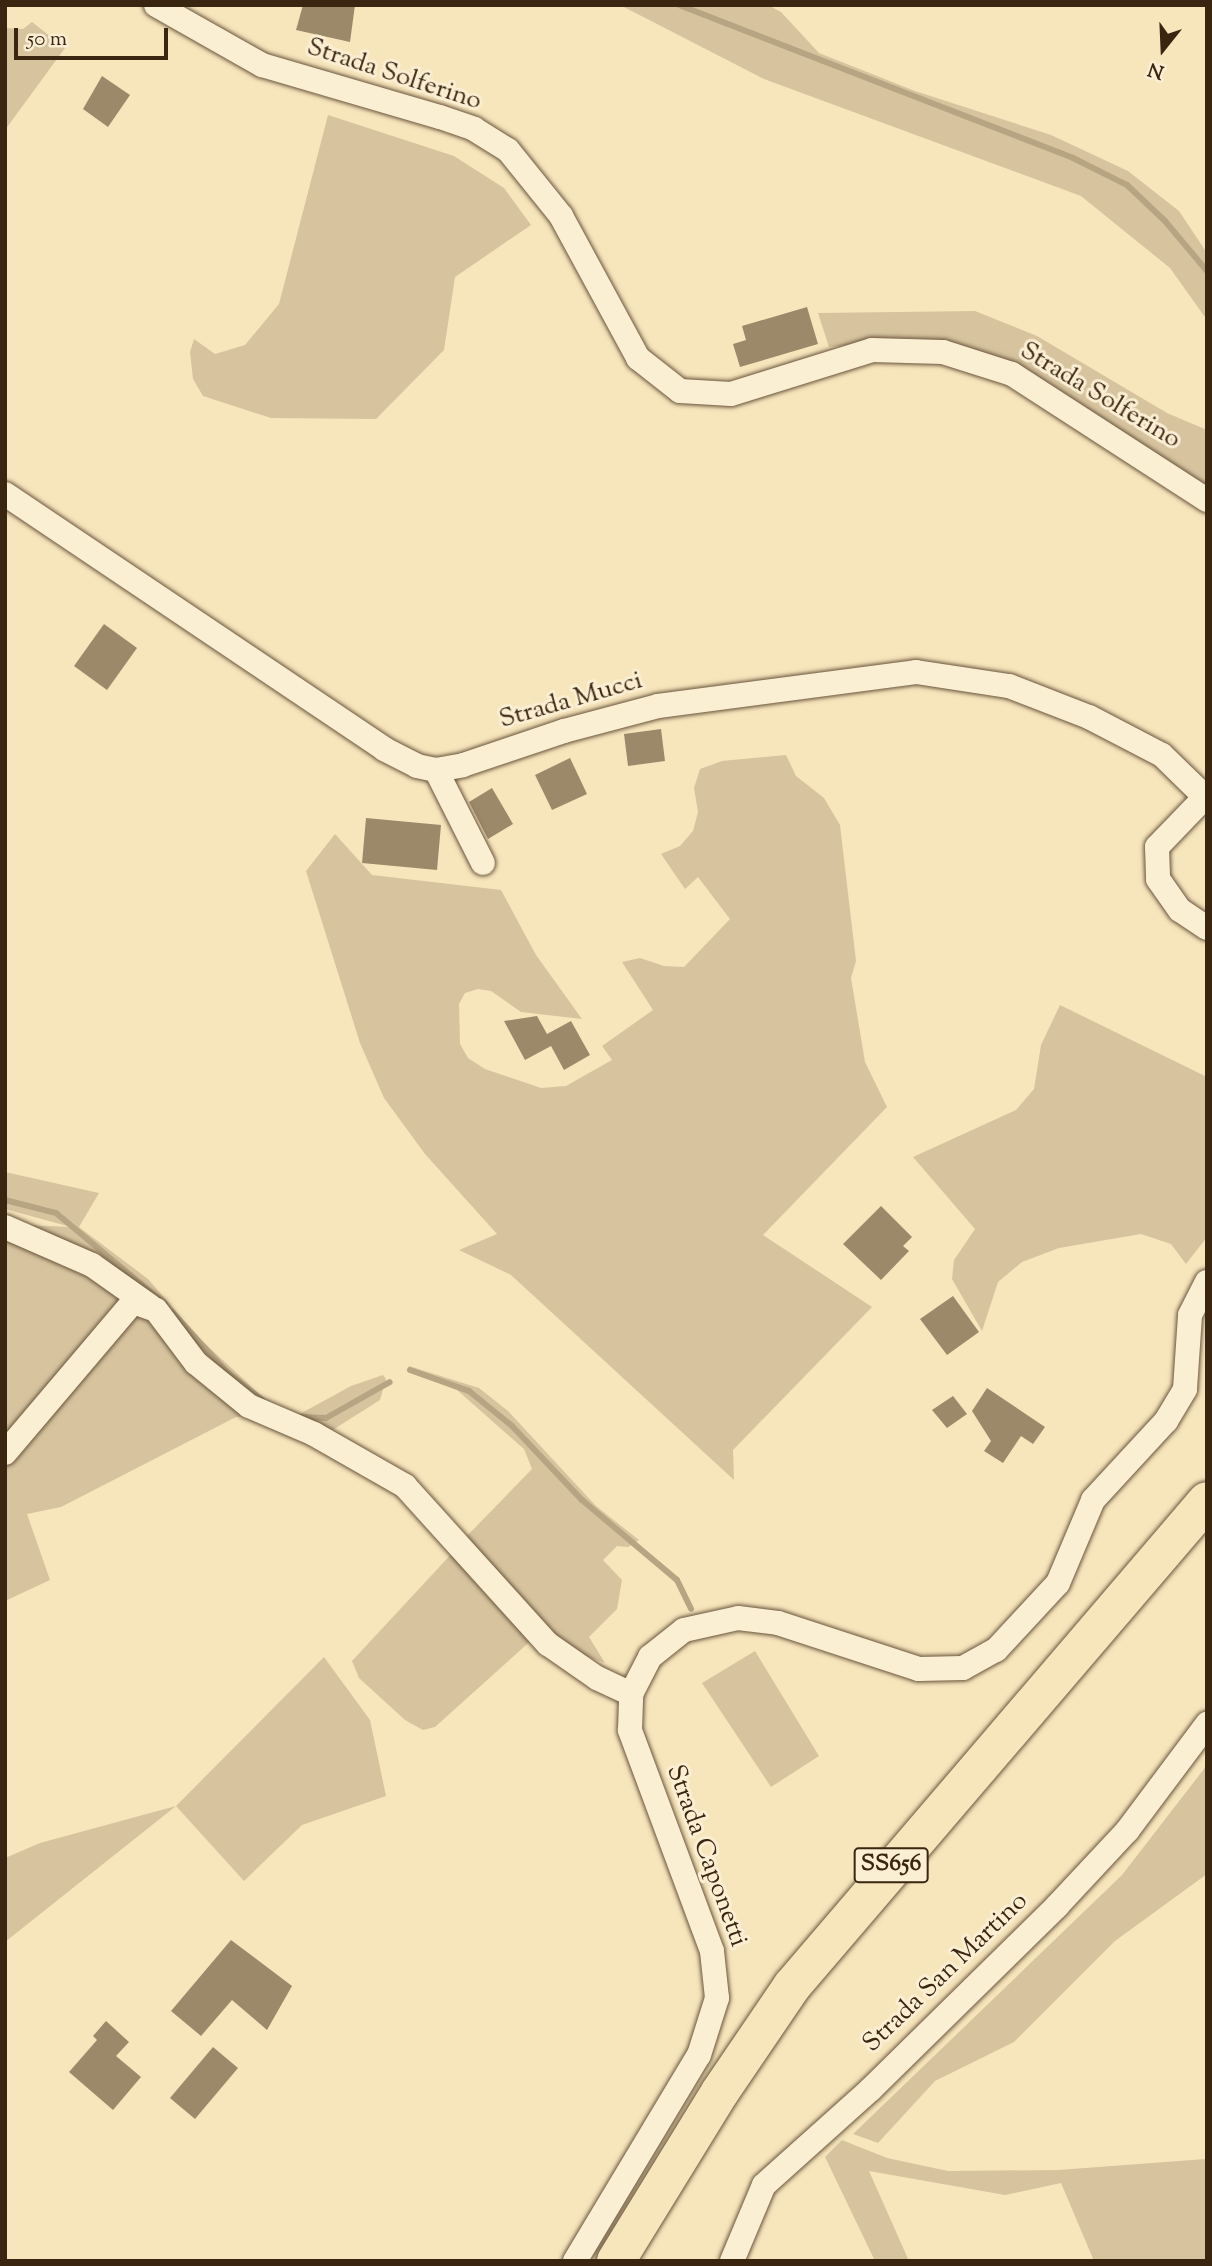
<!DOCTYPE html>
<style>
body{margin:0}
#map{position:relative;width:1212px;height:2266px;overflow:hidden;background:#f7e5bc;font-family:"Sorts Mill Goudy",serif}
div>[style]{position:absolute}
.green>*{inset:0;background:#d7c49f}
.stream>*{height:6px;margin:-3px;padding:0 3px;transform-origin:3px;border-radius:3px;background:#b7a482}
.building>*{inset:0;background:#9c896a}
.roads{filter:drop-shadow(0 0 2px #69553c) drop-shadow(0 0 2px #69553c)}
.street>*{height:24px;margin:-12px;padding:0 12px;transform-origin:12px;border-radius:12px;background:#faeed3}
.highway>*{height:38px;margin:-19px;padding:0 19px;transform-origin:19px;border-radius:19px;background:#f7e5bc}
span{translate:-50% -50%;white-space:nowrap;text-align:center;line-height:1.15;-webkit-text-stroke:6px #faeed3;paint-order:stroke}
.shield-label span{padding:2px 5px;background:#faeed3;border:2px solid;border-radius:5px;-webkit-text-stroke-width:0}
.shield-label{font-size:24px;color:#3a2511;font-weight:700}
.street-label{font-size:26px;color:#3a2511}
.frame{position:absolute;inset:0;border:7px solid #3a2511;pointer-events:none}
.north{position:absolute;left:1128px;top:14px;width:70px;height:70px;-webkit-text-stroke:5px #faeed3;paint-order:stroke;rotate:198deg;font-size:19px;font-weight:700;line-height:28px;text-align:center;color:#3a2511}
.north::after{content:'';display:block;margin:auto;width:24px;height:32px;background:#3a2511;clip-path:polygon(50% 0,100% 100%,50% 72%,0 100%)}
.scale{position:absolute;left:14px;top:28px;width:154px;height:32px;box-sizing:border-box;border:4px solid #3a2511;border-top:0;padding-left:9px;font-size:21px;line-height:24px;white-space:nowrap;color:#3a2511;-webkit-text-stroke:5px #faeed3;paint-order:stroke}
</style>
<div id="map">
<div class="green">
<i style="clip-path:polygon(620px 5px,768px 5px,781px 12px,819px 53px,915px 91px,1051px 135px,1128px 171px,1179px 211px,1207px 253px,1207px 320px,1170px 268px,1081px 196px,764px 79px)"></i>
<i style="clip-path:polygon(32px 22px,65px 48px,5px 130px,5px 28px,23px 29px)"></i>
<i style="clip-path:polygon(328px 115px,454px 156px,504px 188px,531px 225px,455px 277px,444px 350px,376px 419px,271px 418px,203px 396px,193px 379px,190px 352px,194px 339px,215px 354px,245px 345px,279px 304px)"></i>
<i style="clip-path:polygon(975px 311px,1037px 336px,1167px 413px,1207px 430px,1207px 497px,1023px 372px,971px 348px,914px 338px,829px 347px,818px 313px)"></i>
<i style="clip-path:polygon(786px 755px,796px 776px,824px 798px,840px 825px,856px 961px,851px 978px,865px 1062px,887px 1107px,763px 1235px,872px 1307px,733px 1450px,734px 1480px,511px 1275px,459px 1250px,497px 1234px,425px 1154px,384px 1098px,360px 1043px,306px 871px,335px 834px,372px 875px,501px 890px,536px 955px,582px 1019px,521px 1012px,491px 991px,478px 989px,465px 993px,459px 1004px,460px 1044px,468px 1058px,485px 1069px,541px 1088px,566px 1086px,612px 1060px,602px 1046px,653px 1010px,622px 962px,640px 958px,664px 966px,684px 967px,730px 919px,698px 877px,685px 889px,661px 854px,680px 846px,693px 831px,698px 812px,694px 788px,700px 769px,722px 761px)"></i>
<i style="clip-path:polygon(1060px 1005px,1207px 1077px,1207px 1237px,1186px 1264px,1171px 1244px,1141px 1234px,1059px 1248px,1022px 1262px,998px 1282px,982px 1331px,952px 1279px,954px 1260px,975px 1229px,913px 1157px,1016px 1110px,1034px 1089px,1041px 1045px)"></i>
<i style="clip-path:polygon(5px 1172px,99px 1193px,79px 1227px,148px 1279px,201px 1340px,265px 1399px,298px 1415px,351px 1386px,383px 1375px,386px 1379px,380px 1400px,331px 1431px,256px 1416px,236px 1417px,61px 1507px,27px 1514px,50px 1580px,5px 1601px,5px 1224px,71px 1227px,5px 1209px)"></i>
<i style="clip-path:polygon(409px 1366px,479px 1388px,508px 1411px,596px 1506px,639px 1540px,628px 1547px,617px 1546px,603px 1560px,622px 1580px,617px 1609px,589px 1637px,605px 1663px,568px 1649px,465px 1538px,532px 1469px,524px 1449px,457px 1390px,407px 1370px)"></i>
<i style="clip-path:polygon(456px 1549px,536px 1636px,435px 1727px,423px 1730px,405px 1720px,359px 1678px,352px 1661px)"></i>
<i style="clip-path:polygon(755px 1651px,819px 1756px,771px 1787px,702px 1683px)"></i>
<i style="clip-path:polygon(324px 1657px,370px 1720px,386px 1796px,302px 1825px,244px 1881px,176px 1806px,5px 1942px,5px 1858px,40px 1843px,176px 1806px)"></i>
<i style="clip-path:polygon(1207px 1765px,1207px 1874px,1115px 1941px,1014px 2042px,935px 2081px,878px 2143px,853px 2134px,1122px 1875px)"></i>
<i style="clip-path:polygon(842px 2140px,887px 2158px,948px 2171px,1058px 2170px,1206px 2159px,1207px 2261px,1094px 2261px,1061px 2183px,1005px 2195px,869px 2171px,909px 2261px,875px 2261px,825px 2157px)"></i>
</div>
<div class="stream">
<i style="left:679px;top:5px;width:423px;rotate:21.2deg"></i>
<i style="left:1073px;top:158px;width:60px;rotate:26.6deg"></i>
<i style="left:1127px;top:185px;width:52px;rotate:43.5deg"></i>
<i style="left:1165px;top:221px;width:65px;rotate:50deg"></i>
<i style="left:5px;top:1200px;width:53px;rotate:14.3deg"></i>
<i style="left:56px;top:1213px;width:142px;rotate:39.9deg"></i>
<i style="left:172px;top:1312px;width:81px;rotate:47.5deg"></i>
<i style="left:227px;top:1372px;width:45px;rotate:38.7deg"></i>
<i style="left:410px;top:1370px;width:63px;rotate:19.6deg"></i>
<i style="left:469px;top:1391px;width:55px;rotate:39.1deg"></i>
<i style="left:512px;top:1426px;width:102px;rotate:46.6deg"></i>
<i style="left:582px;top:1500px;width:124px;rotate:40.1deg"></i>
<i style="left:677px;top:1580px;width:32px;rotate:64deg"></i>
<i style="left:300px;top:1417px;width:26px;rotate:2deg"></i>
<i style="left:326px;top:1418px;width:73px;rotate:-29.4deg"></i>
</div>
<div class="building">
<i style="clip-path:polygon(303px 5px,355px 5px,350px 42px,296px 30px)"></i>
<i style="clip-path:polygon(102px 76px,130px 95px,108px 127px,83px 109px)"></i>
<i style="clip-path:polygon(807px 307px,818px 344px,740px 367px,733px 344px,746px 340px,742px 326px)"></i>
<i style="clip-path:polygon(104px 624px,137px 648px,107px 690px,74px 666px)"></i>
<i style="clip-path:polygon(661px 729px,665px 761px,628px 766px,624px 734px)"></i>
<i style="clip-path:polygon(570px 758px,587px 794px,552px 810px,535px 775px)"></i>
<i style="clip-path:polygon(492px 788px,513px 824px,488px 839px,469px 802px)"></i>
<i style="clip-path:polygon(366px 818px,441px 825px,437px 870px,362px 863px)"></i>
<i style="clip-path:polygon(537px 1016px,547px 1034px,571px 1021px,590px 1055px,564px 1070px,551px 1046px,525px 1060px,504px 1021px)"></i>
<i style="clip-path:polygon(881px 1206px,912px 1237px,903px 1246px,909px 1251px,881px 1280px,843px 1244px)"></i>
<i style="clip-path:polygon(953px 1296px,979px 1332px,947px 1355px,920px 1319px)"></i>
<i style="clip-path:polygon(987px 1388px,1045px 1427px,1033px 1444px,1021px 1436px,1003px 1463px,984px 1451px,991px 1441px,972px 1411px)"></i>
<i style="clip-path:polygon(953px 1396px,967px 1414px,947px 1428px,932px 1410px)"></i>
<i style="clip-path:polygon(231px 1940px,292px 1986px,267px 2030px,232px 2000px,201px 2036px,171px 2011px)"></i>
<i style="clip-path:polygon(106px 2021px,129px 2042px,116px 2056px,141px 2077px,113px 2110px,69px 2072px,97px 2040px,93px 2036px)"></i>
<i style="clip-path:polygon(213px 2047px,238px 2068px,195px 2119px,170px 2098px)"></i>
</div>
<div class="roads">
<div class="street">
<i style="left:156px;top:5px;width:122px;rotate:29.5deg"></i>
<i style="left:262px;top:65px;width:185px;rotate:16.3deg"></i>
<i style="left:440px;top:117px;width:36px;rotate:19deg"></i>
<i style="left:474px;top:129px;width:40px;rotate:32deg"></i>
<i style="left:508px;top:150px;width:85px;rotate:51.2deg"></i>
<i style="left:561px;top:216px;width:162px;rotate:61.5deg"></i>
<i style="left:638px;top:358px;width:53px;rotate:38.2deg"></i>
<i style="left:680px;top:391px;width:51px;rotate:3.4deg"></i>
<i style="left:731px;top:394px;width:148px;rotate:-17.3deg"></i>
<i style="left:872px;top:350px;width:71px;rotate:1.6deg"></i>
<i style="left:943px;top:352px;width:72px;rotate:17.7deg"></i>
<i style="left:1012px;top:374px;width:232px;rotate:32.9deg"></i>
<i style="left:5px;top:494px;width:457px;rotate:33.9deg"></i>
<i style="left:384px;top:749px;width:37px;rotate:27deg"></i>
<i style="left:417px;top:766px;width:19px;rotate:12deg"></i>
<i style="left:436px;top:770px;width:27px;rotate:-10deg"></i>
<i style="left:463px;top:765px;width:107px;rotate:-18.6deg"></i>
<i style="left:564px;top:731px;width:97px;rotate:-14.9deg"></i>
<i style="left:658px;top:706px;width:260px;rotate:-7.5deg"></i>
<i style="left:916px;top:672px;width:94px;rotate:8.6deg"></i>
<i style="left:1009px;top:686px;width:86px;rotate:21.2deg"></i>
<i style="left:1089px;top:717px;width:82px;rotate:27.5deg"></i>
<i style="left:1162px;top:755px;width:59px;rotate:44.3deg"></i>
<i style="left:436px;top:770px;width:104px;rotate:63.2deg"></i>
<i style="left:1207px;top:795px;width:72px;rotate:133.9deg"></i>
<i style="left:1157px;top:847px;width:32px;rotate:88deg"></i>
<i style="left:1158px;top:879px;width:38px;rotate:55deg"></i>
<i style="left:1180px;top:910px;width:32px;rotate:34deg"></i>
<i style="left:5px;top:1227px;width:95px;rotate:23.6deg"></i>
<i style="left:92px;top:1265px;width:71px;rotate:35.3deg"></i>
<i style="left:5px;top:1453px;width:198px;rotate:-49.7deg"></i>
<i style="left:133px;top:1302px;width:24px;rotate:19deg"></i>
<i style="left:156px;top:1310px;width:66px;rotate:53deg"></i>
<i style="left:196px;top:1363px;width:68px;rotate:39.1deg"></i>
<i style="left:249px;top:1406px;width:71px;rotate:23.3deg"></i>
<i style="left:314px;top:1434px;width:105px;rotate:29.7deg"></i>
<i style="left:405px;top:1486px;width:213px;rotate:47.9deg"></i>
<i style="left:548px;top:1644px;width:60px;rotate:34.8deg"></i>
<i style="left:597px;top:1678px;width:38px;rotate:25deg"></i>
<i style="left:575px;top:2261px;width:240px;rotate:-59deg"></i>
<i style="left:699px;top:2055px;width:60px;rotate:-72.5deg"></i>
<i style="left:717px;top:1998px;width:47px;rotate:-96.1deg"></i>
<i style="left:712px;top:1951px;width:236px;rotate:-110.4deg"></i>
<i style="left:630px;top:1730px;width:36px;rotate:-88deg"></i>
<i style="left:631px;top:1694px;width:42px;rotate:-62.8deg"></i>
<i style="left:650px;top:1657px;width:43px;rotate:-38.5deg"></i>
<i style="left:684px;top:1630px;width:55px;rotate:-12.5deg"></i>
<i style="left:738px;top:1618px;width:40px;rotate:7.1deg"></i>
<i style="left:778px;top:1623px;width:148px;rotate:18.1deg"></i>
<i style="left:919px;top:1669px;width:44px;rotate:-1.3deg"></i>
<i style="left:963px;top:1668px;width:38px;rotate:-29deg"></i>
<i style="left:996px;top:1650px;width:91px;rotate:-47.2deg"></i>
<i style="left:1058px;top:1583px;width:90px;rotate:-67.1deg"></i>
<i style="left:1093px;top:1500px;width:108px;rotate:-47.3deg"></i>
<i style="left:1166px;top:1421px;width:37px;rotate:-59deg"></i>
<i style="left:1185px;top:1389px;width:74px;rotate:-86.1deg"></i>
<i style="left:1190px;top:1315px;width:37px;rotate:-63deg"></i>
<i style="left:732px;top:2261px;width:82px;rotate:-67.2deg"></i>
<i style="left:764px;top:2185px;width:144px;rotate:-41.9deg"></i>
<i style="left:871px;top:2089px;width:261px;rotate:-44.5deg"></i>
<i style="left:1057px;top:1906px;width:103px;rotate:-47deg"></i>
<i style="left:1127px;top:1831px;width:134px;rotate:-53.2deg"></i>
</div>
<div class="highway">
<i style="left:616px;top:2261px;width:198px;rotate:-58.4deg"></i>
<i style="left:720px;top:2092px;width:128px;rotate:-55.8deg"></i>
<i style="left:792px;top:1986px;width:638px;rotate:-49.45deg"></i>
</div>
</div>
<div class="shield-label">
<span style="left:891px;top:1865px">SS656</span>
</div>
<div class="street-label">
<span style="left:394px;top:75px;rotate:18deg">Strada Solferino</span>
<span style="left:1100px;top:396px;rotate:31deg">Strada Solferino</span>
<span style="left:571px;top:701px;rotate:-16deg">Strada Mucci</span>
<span style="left:706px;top:1856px;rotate:70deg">Strada Caponetti</span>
<span style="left:946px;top:1973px;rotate:-44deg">Strada San Martino</span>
</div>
<div class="frame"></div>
<div class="north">N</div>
<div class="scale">50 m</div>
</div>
